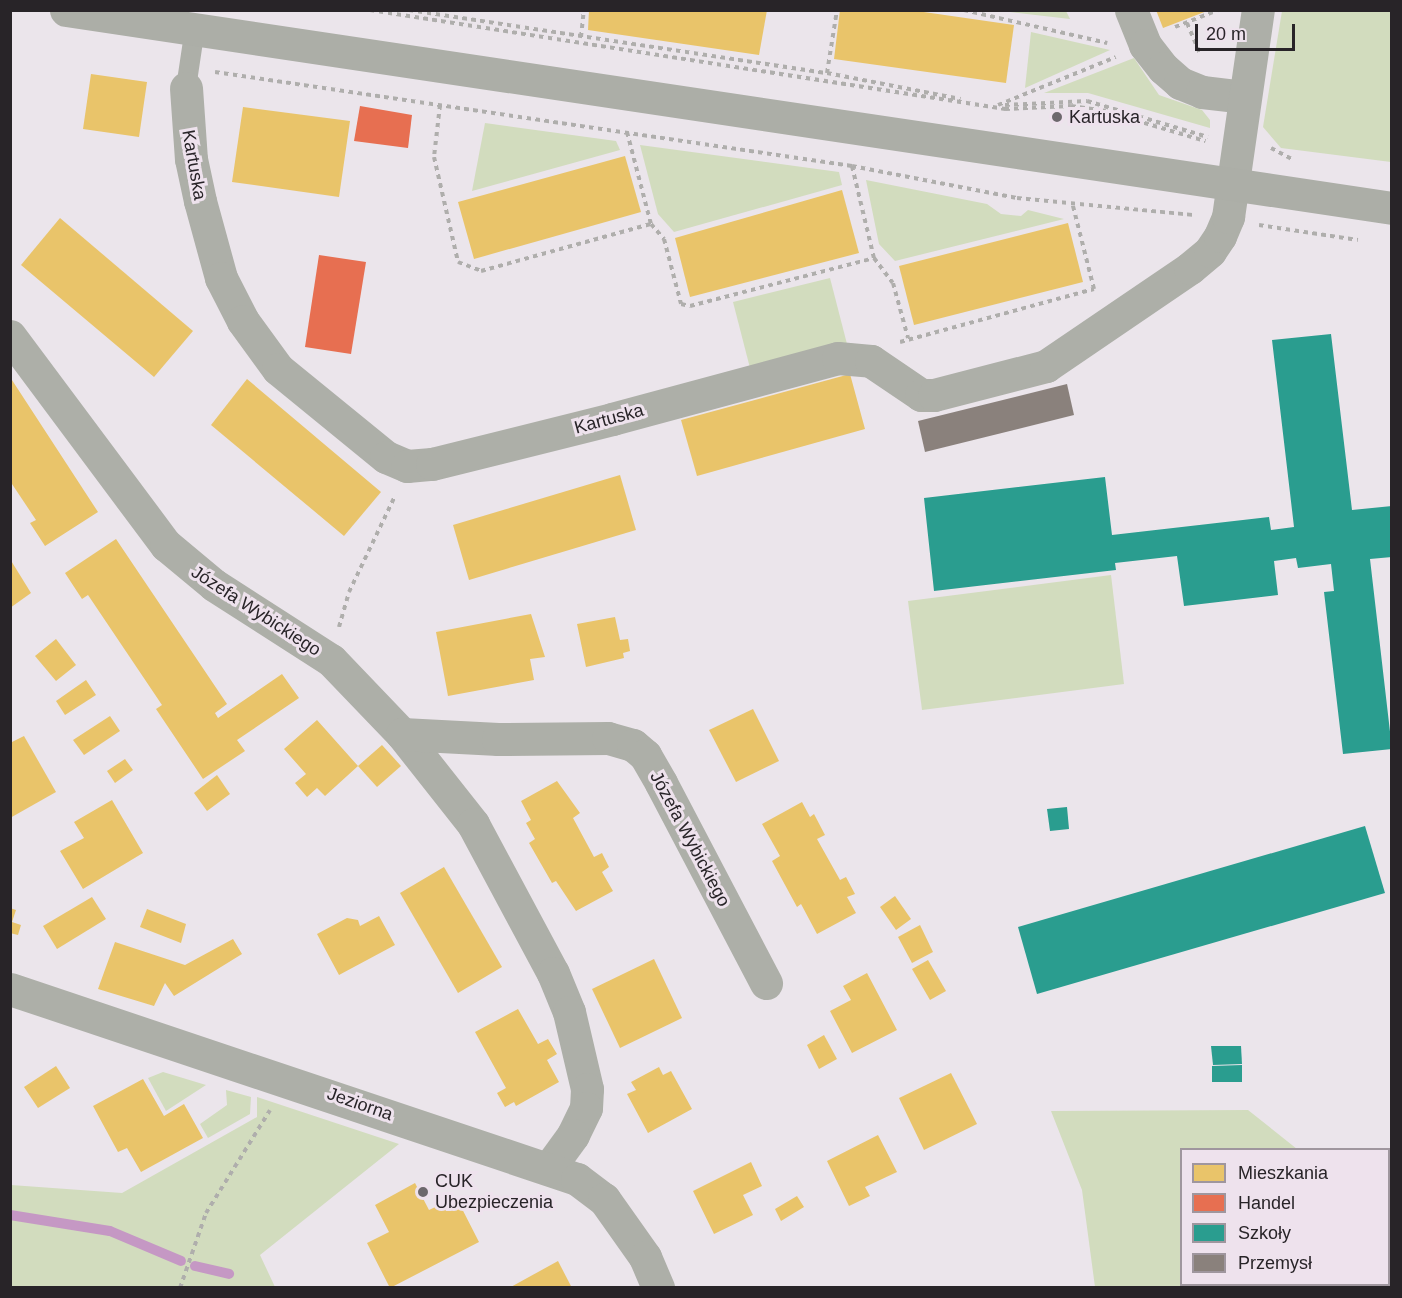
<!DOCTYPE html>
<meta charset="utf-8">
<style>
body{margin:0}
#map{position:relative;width:1402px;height:1298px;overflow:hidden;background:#ebe5eb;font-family:Helvetica,sans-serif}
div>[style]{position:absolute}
.green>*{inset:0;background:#d2dcbe}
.homes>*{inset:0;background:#e9c46a}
.shops>*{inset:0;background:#e76f51}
.schools>*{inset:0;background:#2a9d8f}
.industry>*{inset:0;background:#8a817c}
.stream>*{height:10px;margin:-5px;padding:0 5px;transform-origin:5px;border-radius:5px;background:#c598c4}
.path>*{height:4px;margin-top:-2px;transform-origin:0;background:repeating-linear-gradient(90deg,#afaeac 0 4.5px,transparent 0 9px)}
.lane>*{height:20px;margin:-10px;padding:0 10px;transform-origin:10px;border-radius:10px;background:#adafa8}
.street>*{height:33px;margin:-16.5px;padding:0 16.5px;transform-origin:16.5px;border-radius:16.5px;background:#adafa8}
.secondary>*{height:33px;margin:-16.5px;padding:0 16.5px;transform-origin:16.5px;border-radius:16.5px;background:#acaea7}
.dots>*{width:16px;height:16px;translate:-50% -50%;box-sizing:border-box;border:3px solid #eee2ed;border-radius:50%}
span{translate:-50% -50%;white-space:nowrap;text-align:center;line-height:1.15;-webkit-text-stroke:6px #eee2ed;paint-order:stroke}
.poi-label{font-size:18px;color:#282428}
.left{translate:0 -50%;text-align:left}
.street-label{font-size:18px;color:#282428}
.frame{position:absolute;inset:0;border:12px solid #282428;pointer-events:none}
.legend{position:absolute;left:1180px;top:1148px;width:210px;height:138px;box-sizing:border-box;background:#eee2ed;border:2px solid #9f969e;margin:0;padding:8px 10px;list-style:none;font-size:18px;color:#282428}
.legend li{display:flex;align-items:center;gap:12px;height:30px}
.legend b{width:30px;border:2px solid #9f969e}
.scale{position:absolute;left:1195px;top:24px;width:100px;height:27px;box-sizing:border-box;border:3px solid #282428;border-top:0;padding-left:8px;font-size:18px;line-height:21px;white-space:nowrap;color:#282428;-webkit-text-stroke:4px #eee2ed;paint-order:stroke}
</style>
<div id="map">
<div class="green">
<i style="clip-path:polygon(1002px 11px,1066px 11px,1070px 19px)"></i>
<i style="clip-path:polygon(1282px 11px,1391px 11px,1391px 162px,1281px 148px,1263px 127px)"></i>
<i style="clip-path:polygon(1031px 32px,1110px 50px,1025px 88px)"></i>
<i style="clip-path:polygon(1134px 58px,1159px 95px,1202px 110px,1210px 120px,1210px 128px,1088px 93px,1044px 93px)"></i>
<i style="clip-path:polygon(485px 123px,616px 141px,620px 150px,472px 191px)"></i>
<i style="clip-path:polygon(640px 145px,839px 172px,842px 185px,674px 232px,658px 214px)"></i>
<i style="clip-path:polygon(866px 180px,987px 204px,1001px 214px,1021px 216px,1028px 210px,1064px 219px,895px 261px,879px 244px)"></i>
<i style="clip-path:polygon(830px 278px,847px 344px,750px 368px,733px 302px)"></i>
<i style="clip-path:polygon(1111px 575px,1124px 684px,922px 710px,908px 601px)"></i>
<i style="clip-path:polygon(163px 1072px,206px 1085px,166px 1111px,148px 1078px)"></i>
<i style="clip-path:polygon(226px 1090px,251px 1097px,250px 1114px,208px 1138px,200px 1124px,227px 1105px)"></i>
<i style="clip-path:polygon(257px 1097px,399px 1144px,260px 1255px,275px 1287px,11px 1287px,11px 1185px,122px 1193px,257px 1117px)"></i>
<i style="clip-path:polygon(1248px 1110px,1297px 1149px,1182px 1150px,1182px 1284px,1388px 1284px,1391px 1167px,1391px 1287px,1095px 1287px,1082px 1190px,1051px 1111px)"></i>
</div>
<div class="homes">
<i style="clip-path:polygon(589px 10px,767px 10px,759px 55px,588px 30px)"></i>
<i style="clip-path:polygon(840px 10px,910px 10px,1014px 25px,1006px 83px,834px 59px)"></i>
<i style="clip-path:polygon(1156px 10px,1207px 10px,1207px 11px,1163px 28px)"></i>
<i style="clip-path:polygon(91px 74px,147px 82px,139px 137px,83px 129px)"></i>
<i style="clip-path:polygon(243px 107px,350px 121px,339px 197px,232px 182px)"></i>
<i style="clip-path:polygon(625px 156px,641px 212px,474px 259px,458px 202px)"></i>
<i style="clip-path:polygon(842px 190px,859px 253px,690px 297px,675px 238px)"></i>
<i style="clip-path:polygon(60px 218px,193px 331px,154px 377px,21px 265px)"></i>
<i style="clip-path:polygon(1068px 223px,1083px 282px,914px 325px,899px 266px)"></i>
<i style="clip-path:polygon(850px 374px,865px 429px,697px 476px,681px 420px)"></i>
<i style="clip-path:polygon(10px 377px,98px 512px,45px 546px,30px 523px,36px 520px,10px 481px)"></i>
<i style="clip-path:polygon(247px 379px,381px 492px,344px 536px,211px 425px)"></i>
<i style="clip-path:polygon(620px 475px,636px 530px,469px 580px,453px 525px)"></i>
<i style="clip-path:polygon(116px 539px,227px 704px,215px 713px,218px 718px,282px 674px,299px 698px,237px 740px,245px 751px,203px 779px,156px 709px,162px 705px,88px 595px,82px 599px,65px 573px)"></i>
<i style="clip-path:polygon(10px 559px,31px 593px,10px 608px)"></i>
<i style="clip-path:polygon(531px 614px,545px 657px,530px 659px,534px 680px,448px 696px,436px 632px)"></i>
<i style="clip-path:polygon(615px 617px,620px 640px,628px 639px,630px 651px,623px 653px,624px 658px,586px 667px,577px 624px)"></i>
<i style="clip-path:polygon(56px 639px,76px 665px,56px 681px,35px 656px)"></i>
<i style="clip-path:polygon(86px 680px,96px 695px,65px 715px,56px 701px)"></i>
<i style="clip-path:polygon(753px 709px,779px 761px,736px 782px,709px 730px)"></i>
<i style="clip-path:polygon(110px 716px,120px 731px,84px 755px,73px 740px)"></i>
<i style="clip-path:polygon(317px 720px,358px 766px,325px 796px,317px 788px,307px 797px,295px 783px,306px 774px,284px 749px)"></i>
<i style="clip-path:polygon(24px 736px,56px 792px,10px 818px,10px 743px)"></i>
<i style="clip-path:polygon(382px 745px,401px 766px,377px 787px,358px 766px)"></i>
<i style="clip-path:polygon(125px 759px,133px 770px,115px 783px,107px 771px)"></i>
<i style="clip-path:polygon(217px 775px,230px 794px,207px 811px,194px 793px)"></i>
<i style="clip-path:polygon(557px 781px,580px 813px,573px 818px,594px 857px,602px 853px,609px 867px,602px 872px,613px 891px,576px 911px,556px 881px,552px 883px,529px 843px,535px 839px,526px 823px,531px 820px,521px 801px)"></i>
<i style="clip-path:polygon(112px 800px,143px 853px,83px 889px,60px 851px,84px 838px,74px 822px)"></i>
<i style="clip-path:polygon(802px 802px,810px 817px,814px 814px,825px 835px,817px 839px,840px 880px,846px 877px,855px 894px,847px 897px,856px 913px,817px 934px,801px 904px,797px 907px,772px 861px,780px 856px,762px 824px)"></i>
<i style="clip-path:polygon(444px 867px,502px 967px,458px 993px,400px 893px)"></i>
<i style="clip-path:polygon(895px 896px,911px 919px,896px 930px,880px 907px)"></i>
<i style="clip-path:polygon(92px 897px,106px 919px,57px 949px,43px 926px)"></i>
<i style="clip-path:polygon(10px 908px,16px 910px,12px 922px,21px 925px,18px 935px,10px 933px)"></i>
<i style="clip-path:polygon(147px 909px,186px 924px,181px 943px,140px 927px)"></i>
<i style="clip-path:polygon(379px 916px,395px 945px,339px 975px,317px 934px,347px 918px,358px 920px,360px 926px)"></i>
<i style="clip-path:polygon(920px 925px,933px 952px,912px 963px,898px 937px)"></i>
<i style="clip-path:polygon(233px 939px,242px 954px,174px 996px,165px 983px,154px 1006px,98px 989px,115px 942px,185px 965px)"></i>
<i style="clip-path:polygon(654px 959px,682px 1018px,620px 1048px,592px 989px)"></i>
<i style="clip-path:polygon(928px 960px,946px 991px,930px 1000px,912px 969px)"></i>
<i style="clip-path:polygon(867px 973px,897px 1030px,852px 1053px,830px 1011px,851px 1000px,843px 986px)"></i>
<i style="clip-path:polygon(518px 1009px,538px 1044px,548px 1039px,557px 1054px,547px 1060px,559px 1082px,516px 1106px,514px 1102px,505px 1107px,497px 1093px,506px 1088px,475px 1032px)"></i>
<i style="clip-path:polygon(824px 1035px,837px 1059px,819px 1069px,807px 1045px)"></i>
<i style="clip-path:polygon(56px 1066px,70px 1088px,38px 1108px,24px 1087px)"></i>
<i style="clip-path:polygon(659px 1067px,663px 1075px,671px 1071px,692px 1109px,648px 1133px,627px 1094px,636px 1090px,631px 1082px)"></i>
<i style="clip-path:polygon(951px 1073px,977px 1124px,924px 1150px,899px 1098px)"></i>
<i style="clip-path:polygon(143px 1079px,164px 1116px,184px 1104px,203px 1138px,141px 1172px,127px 1148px,118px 1152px,93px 1106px)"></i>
<i style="clip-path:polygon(878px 1135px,897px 1172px,865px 1187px,870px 1196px,849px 1206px,827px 1161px)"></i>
<i style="clip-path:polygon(751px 1162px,762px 1186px,743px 1195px,753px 1215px,714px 1234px,693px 1191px)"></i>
<i style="clip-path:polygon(415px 1183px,429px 1210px,456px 1197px,479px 1242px,390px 1288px,367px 1243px,389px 1232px,375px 1205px)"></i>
<i style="clip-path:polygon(797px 1196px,804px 1207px,781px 1221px,775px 1209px)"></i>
<i style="clip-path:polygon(558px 1261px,572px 1288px,509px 1288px)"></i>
</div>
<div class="shops">
<i style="clip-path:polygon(360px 106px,412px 115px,408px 148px,354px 141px)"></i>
<i style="clip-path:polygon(319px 255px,366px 262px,351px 354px,305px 347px)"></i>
</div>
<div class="schools">
<i style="clip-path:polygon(1331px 334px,1352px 510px,1392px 506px,1392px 557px,1370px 559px,1392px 749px,1343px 754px,1324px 592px,1334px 591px,1331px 564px,1298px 568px,1296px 558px,1274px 561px,1278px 595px,1184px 606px,1177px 556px,1115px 563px,1116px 570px,934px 591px,924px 498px,1105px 477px,1112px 535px,1269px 517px,1271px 530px,1294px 527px,1272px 340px)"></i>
<i style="clip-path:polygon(1067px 807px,1069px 829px,1050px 831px,1047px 809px)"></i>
<i style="clip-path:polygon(1365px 826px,1385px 893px,1037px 994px,1018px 927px)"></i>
<i style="clip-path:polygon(1211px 1046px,1241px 1046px,1242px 1064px,1213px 1065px)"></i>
<i style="clip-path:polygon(1242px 1065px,1242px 1082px,1212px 1082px,1212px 1066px)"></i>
</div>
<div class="industry">
<i style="clip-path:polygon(1067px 384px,1074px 415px,925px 452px,918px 421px)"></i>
</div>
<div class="stream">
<i style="left:10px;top:1215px;width:101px;rotate:9.1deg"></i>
<i style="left:110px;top:1231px;width:77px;rotate:22.9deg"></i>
<i style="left:195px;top:1266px;width:35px;rotate:13deg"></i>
</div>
<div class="path">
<i style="left:370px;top:10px;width:643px;rotate:8.86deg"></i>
<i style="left:1005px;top:109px;width:66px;rotate:-2.6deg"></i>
<i style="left:1071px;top:106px;width:30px;rotate:8deg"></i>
<i style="left:1101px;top:110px;width:109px;rotate:16.6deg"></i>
<i style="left:409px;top:10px;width:423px;rotate:8.6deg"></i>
<i style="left:827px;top:73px;width:64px;rotate:-81deg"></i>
<i style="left:964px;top:10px;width:147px;rotate:13deg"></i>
<i style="left:1187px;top:23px;width:34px;rotate:67deg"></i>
<i style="left:1175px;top:27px;width:46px;rotate:-21.6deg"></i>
<i style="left:581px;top:37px;width:27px;rotate:-84deg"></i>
<i style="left:215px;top:72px;width:644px;rotate:8.39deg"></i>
<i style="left:852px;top:166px;width:168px;rotate:11deg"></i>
<i style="left:1017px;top:198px;width:176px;rotate:5.5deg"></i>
<i style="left:827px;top:73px;width:136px;rotate:11deg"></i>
<i style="left:440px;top:105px;width:52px;rotate:96.6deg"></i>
<i style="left:434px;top:157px;width:108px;rotate:77.1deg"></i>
<i style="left:458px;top:262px;width:25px;rotate:21deg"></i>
<i style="left:481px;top:271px;width:176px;rotate:-15.5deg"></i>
<i style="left:998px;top:105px;width:127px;rotate:-22.1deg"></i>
<i style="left:1005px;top:105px;width:82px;rotate:-2.8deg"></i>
<i style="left:1087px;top:101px;width:126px;rotate:16.6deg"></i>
<i style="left:627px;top:132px;width:95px;rotate:75.4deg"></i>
<i style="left:651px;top:224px;width:20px;rotate:49deg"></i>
<i style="left:664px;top:239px;width:67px;rotate:75.3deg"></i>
<i style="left:681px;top:304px;width:9px;rotate:13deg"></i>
<i style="left:690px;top:306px;width:190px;rotate:-14.6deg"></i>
<i style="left:1271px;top:148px;width:24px;rotate:28deg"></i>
<i style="left:852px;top:166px;width:95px;rotate:76.6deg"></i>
<i style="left:874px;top:258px;width:31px;rotate:53deg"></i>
<i style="left:893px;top:283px;width:57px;rotate:74.7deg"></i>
<i style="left:1259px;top:225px;width:100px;rotate:8.6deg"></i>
<i style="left:900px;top:342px;width:201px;rotate:-15.3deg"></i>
<i style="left:1094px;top:289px;width:86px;rotate:-104.2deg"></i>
<i style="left:339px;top:627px;width:36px;rotate:-74deg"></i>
<i style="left:349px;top:592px;width:106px;rotate:-64.4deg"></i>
<i style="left:113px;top:1288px;width:49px"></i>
<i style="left:180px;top:1288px;width:79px;rotate:-70.9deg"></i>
<i style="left:206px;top:1213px;width:121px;rotate:-58.1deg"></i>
</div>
<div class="lane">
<i style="left:186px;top:88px;width:61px;rotate:-81.5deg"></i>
</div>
<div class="street">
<i style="left:1131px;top:10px;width:38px;rotate:68deg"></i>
<i style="left:1145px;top:45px;width:29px;rotate:52deg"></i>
<i style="left:1163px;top:68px;width:23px;rotate:41deg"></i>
<i style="left:1180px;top:83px;width:24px;rotate:22deg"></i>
<i style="left:1202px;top:92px;width:42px;rotate:6.8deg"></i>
<i style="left:186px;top:88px;width:71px;rotate:86deg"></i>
<i style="left:191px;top:159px;width:43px;rotate:77.9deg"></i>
<i style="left:200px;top:201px;width:80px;rotate:74.7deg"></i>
<i style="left:221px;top:278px;width:48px;rotate:62.9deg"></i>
<i style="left:243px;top:321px;width:59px;rotate:53.9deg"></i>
<i style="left:278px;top:369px;width:139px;rotate:39.2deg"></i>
<i style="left:386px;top:457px;width:23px;rotate:23deg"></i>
<i style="left:407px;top:466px;width:25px;rotate:-5deg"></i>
<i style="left:432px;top:464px;width:186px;rotate:-14deg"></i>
<i style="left:612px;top:419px;width:234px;rotate:-15.1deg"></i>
<i style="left:838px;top:358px;width:33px;rotate:5deg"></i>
<i style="left:871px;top:361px;width:60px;rotate:34.2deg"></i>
<i style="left:921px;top:395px;width:13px"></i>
<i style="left:934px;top:395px;width:116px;rotate:-14.5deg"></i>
<i style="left:1046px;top:366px;width:174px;rotate:-34.2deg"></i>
<i style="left:1190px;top:268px;width:26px;rotate:-40deg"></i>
<i style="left:1210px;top:251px;width:18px;rotate:-56deg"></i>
<i style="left:1220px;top:236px;width:21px;rotate:-67deg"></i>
<i style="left:1228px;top:217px;width:209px;rotate:-81.8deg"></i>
<i style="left:10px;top:336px;width:261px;rotate:53.3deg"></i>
<i style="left:166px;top:545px;width:62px;rotate:39.8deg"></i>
<i style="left:214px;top:585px;width:139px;rotate:32.7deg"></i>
<i style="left:331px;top:660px;width:103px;rotate:46.2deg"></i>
<i style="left:402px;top:734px;width:115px;rotate:51.7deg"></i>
<i style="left:473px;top:824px;width:169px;rotate:61.8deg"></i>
<i style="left:553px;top:973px;width:42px;rotate:67.7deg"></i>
<i style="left:569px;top:1012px;width:79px;rotate:76.8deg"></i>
<i style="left:587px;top:1089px;width:19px;rotate:93deg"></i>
<i style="left:586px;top:1108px;width:30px;rotate:116deg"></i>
<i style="left:573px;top:1135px;width:39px;rotate:126deg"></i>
<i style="left:402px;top:734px;width:96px;rotate:3deg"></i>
<i style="left:498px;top:739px;width:110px;rotate:-0.5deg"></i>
<i style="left:608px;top:738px;width:26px;rotate:16deg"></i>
<i style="left:633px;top:745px;width:16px;rotate:40deg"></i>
<i style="left:645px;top:755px;width:32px;rotate:60deg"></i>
<i style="left:661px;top:783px;width:226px;rotate:62.3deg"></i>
<i style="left:10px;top:989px;width:598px;rotate:18.53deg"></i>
<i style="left:577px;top:1179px;width:34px;rotate:37deg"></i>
<i style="left:604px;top:1199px;width:71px;rotate:54.7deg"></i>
<i style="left:645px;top:1257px;width:34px;rotate:67deg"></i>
</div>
<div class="secondary">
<i style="left:66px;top:10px;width:1341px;rotate:8.49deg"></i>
</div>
<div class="dots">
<i style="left:1057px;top:117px;background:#6c686c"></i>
<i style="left:423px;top:1192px;background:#6c686c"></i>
</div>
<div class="poi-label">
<span class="left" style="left:1069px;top:117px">Kartuska</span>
<span class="left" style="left:435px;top:1192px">CUK<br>Ubezpieczenia</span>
</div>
<div class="street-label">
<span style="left:194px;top:165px;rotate:80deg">Kartuska</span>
<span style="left:609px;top:419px;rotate:-15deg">Kartuska</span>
<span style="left:256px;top:611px;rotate:33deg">Józefa Wybickiego</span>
<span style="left:690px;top:839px;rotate:62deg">Józefa Wybickiego</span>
<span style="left:360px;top:1104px;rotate:19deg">Jeziorna</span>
</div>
<div class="frame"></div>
<ul class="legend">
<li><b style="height:16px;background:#e9c46a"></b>Mieszkania</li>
<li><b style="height:16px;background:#e76f51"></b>Handel</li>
<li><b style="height:16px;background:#2a9d8f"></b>Szkoły</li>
<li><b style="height:16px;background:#8a817c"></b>Przemysł</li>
</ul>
<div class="scale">20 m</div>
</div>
